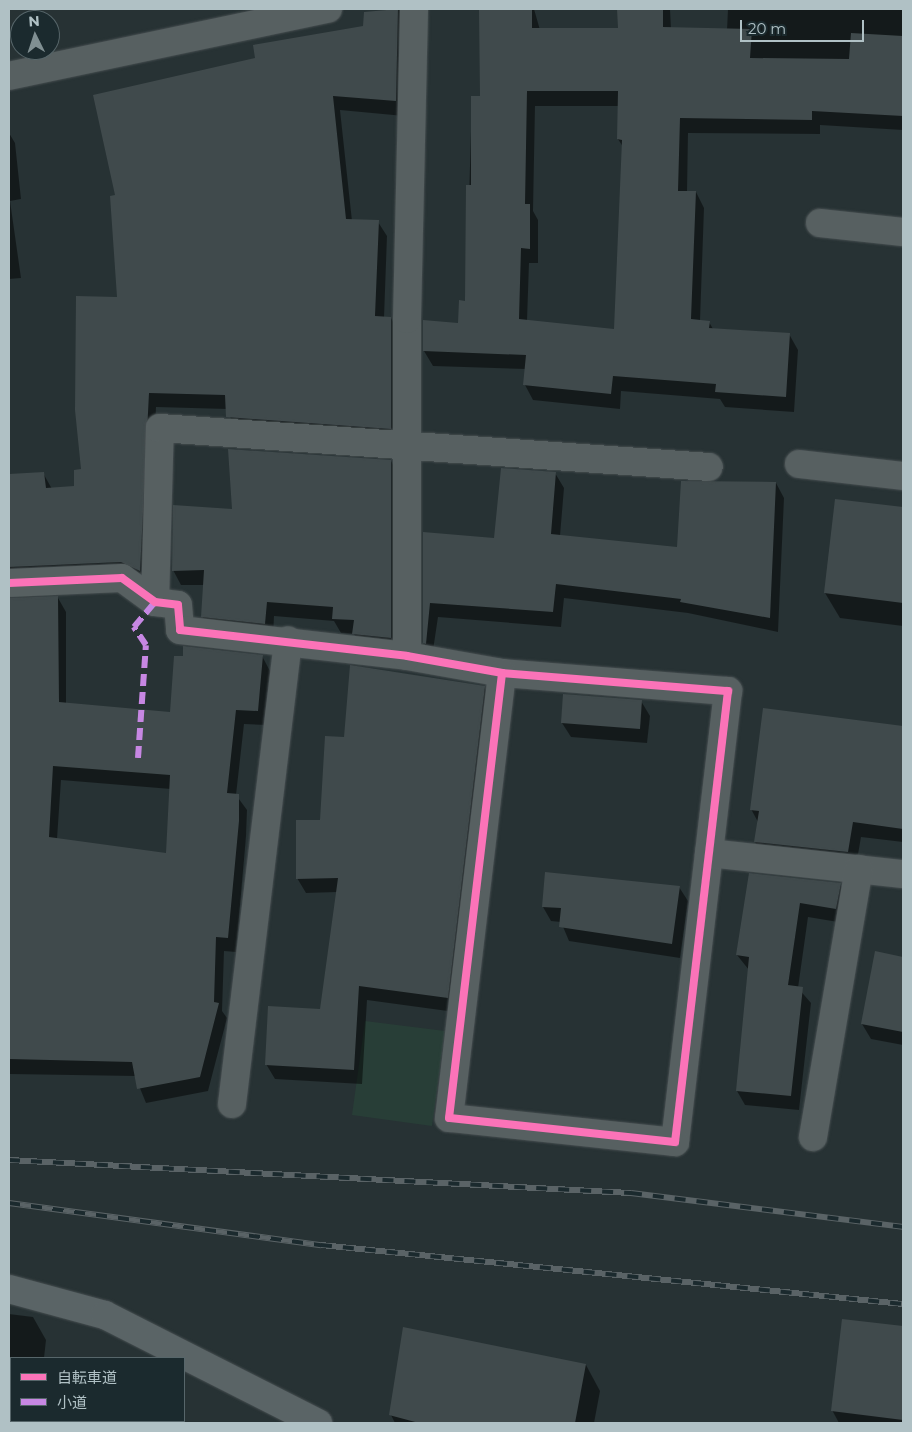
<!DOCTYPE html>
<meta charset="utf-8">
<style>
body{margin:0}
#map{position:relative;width:912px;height:1432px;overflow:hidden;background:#273234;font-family:Montserrat,"Noto Sans JP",sans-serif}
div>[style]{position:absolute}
.green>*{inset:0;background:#283e37}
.shadow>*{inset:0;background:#0007}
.building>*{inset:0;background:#404a4c}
.roads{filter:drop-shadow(0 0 1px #454d4f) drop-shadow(0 0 1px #454d4f)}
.street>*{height:28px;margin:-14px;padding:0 14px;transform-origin:14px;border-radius:14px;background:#576061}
.secondary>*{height:28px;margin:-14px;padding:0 14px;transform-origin:14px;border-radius:14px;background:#5a6466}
.rail>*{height:5.5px;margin-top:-2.75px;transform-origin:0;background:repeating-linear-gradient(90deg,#1b2a2e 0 11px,#5a6366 0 22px);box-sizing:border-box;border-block:1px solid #5a6366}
.quiet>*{height:6px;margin-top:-3px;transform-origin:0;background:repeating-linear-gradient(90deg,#c787e3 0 12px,transparent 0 18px)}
.cycleway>*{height:8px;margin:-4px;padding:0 4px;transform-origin:4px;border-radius:4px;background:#fb73b8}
span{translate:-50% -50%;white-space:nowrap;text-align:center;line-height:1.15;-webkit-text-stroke:4.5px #1b2a2e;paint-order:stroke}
.frame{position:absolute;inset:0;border:10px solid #b0c1c5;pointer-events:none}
.legend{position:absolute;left:10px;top:1357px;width:175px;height:65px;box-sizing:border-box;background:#1b2a2e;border:1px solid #57666a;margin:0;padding:6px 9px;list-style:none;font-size:15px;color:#b0c1c5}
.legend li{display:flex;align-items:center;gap:10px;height:25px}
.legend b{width:25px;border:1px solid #57666a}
.north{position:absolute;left:10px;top:10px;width:50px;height:50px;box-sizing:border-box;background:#1b2a2e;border:1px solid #57666a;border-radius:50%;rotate:356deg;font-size:14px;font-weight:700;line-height:20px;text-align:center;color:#b0c1c5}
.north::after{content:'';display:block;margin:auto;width:18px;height:22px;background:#808f92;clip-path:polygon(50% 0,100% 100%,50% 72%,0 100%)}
.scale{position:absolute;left:740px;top:20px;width:124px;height:22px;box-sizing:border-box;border:2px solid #b0c1c5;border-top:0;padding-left:6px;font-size:15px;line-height:18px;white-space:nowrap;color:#b0c1c5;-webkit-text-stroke:4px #1b2a2e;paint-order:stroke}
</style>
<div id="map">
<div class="green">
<i style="clip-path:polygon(365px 1021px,445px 1031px,432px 1126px,352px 1115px)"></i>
</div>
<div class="shadow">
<i style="clip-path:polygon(400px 9px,407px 21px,404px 116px,340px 110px,352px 221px,378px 222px,387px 236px,384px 318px,391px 318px,399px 333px,399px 443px,236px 431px,227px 409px,156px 407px,148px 584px,9px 587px,9px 475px,43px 473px,52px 489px,75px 487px,82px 471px,118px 298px,117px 196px,257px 59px,364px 27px,365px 13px)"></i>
<i style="clip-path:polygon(evenodd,480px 9px,534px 9px,540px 30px,619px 29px,619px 9px,670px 9px,671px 29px,727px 30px,728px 9px,903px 9px,903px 130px,820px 125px,820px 134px,688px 133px,687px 192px,696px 192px,704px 208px,700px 321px,709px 322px,713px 329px,789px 334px,798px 350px,794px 412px,725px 407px,720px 399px,621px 391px,620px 409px,533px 400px,525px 385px,526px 369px,433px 366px,424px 351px,460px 325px,466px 302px,472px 97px,481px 97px,480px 9px,535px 106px,619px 106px,618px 139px,623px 147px,615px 330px,527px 321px,529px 263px,538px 263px,538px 220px,533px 211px,535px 106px)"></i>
<i style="clip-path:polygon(9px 133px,15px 143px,21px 199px,10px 201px,21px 278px,9px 279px)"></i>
<i style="clip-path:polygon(391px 461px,399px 476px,399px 653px,362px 648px,354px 634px,341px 633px,334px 621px,274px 616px,273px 638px,210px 631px,202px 616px,204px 585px,181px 585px,173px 570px,233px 510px)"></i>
<i style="clip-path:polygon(555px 473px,564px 488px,560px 536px,678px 549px,776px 483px,784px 498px,778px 632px,688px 613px,564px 598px,561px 627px,438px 617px,432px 657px,424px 643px,424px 533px,495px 539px)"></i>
<i style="clip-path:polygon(837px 500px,903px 508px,903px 626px,840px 618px,825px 593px)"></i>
<i style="clip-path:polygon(evenodd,9px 598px,58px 598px,66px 612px,66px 704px,171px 713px,262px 656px,270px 671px,266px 725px,244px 724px,236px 795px,247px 810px,246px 836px,236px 952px,224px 951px,222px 1011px,227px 1018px,208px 1091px,146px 1103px,135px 1076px,9px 1074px,9px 598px,61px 780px,171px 789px,167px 854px,57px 839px,61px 780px)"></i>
<i style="clip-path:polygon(484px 687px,492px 702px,455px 1012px,367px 1000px,362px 1084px,275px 1079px,266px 1064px,321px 1010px,337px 892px,306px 893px,297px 878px,321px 821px,345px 738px)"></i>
<i style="clip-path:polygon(641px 701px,650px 716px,647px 743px,571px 737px,562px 723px)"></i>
<i style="clip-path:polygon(764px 710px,903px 727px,903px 842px,861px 837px,856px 866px,764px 856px,755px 842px,758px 822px,751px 809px)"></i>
<i style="clip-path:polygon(750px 874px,840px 884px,848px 899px,844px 923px,808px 917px,798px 988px,811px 1003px,799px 1110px,745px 1105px,737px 1091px,749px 970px,737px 955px)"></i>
<i style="clip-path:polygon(679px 887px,688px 901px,680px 958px,569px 941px,561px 922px,551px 921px,543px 907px)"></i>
<i style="clip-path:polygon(876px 953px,903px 958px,903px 1045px,871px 1039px,862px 1024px)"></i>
<i style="clip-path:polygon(9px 1314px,33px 1317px,46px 1340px,44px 1358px,11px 1358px,11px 1421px,37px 1423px,9px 1423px)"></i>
<i style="clip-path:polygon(843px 1320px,903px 1327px,903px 1423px,839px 1423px,832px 1410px)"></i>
<i style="clip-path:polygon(586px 1365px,600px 1391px,594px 1423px,395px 1423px,391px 1415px)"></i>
</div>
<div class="building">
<i style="clip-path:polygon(398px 9px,396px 101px,333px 96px,346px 219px,379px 220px,375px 316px,391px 317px,391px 429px,226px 417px,225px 395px,149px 393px,140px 571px,121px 562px,9px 567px,9px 474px,44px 472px,46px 488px,74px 486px,74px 470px,81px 469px,75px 410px,76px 296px,117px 297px,110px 196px,115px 195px,93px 95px,255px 58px,253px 45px,363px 26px,364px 12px)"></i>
<i style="clip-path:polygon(evenodd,479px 9px,532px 9px,532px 28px,618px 28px,617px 9px,663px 9px,663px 27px,752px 29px,750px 58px,849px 59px,851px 33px,903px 36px,903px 116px,812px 111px,812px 120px,680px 118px,678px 191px,696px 191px,691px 319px,710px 321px,709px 328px,790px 333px,786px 397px,715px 392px,716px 384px,613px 376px,611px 394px,523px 385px,526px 355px,423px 351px,423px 320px,458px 323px,459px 300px,465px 301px,466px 185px,471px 185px,471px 96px,480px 96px,479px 9px,527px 91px,618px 91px,617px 139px,622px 140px,614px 329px,519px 319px,521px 248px,530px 249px,530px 204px,525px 204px,527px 91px)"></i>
<i style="clip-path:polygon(228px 449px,391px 460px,391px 638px,352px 634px,354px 620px,332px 619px,333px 607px,267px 602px,265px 624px,201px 617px,204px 570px,172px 571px,173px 505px,232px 509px)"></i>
<i style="clip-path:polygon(501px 468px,556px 472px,551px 534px,677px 547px,681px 481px,776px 482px,770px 618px,680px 602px,681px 599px,556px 584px,553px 612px,430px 603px,426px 644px,423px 643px,423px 532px,494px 538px)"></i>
<i style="clip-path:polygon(835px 499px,903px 507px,903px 603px,824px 593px)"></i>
<i style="clip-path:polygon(evenodd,58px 596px,59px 702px,170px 712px,174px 656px,183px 656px,183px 646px,263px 655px,258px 711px,236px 710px,227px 793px,239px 794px,239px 821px,228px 938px,216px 937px,214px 1002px,219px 1003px,200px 1077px,137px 1089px,132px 1062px,9px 1059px,9px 598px,58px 596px,53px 766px,170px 775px,166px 853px,49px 837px,53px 766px)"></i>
<i style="clip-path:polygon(350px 665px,485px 686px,448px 998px,359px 986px,354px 1070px,265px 1065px,268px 1006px,320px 1009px,338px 878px,296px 879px,296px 820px,320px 820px,325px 736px,344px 737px)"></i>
<i style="clip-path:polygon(563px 694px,642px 700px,640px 729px,561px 723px)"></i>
<i style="clip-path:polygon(763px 708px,903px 726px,903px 829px,853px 822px,848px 852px,754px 842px,759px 811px,750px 810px)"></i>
<i style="clip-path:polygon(545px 872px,680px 886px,672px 944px,559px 927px,561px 908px,542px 907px)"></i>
<i style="clip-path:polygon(749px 873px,841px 883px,836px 909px,800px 903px,788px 985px,803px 987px,791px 1096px,736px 1091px,749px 957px,736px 955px)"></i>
<i style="clip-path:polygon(875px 951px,903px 957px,903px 1032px,861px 1024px)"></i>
<i style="clip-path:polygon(842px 1319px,903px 1326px,903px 1420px,831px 1411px)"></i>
<i style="clip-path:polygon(403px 1327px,586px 1364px,575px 1423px,419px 1423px,389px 1415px)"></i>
</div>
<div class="roads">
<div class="street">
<i style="left:9px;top:76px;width:326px;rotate:-11.9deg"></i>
<i style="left:820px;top:223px;width:83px;rotate:6.2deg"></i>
<i style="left:799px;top:464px;width:105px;rotate:6.6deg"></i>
<i style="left:9px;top:583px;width:113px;rotate:-2.5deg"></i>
<i style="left:122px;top:578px;width:41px;rotate:36deg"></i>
<i style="left:155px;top:602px;width:23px;rotate:7deg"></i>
<i style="left:178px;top:605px;width:25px;rotate:85deg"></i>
<i style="left:180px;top:630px;width:228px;rotate:6.5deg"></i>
<i style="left:407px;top:656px;width:97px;rotate:10.1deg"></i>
<i style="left:502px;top:673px;width:227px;rotate:4.6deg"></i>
<i style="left:728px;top:691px;width:454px;rotate:96.7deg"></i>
<i style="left:675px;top:1142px;width:227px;rotate:-173.9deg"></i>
<i style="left:449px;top:1118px;width:448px;rotate:-83.2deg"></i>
<i style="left:155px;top:602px;width:174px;rotate:-88.4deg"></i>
<i style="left:160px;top:428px;width:550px;rotate:4.06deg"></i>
<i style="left:407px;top:656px;width:337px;rotate:-90deg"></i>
<i style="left:407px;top:319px;width:310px;rotate:-88.7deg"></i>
<i style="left:709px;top:853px;width:195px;rotate:6.2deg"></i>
<i style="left:232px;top:1104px;width:467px;rotate:-83.1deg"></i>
<i style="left:813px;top:1137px;width:272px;rotate:-80.3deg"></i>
</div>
<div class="secondary">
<i style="left:9px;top:1289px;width:99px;rotate:15.2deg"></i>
<i style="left:105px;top:1315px;width:239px;rotate:26.9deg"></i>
</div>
</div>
<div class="rail">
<i style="left:9px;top:1160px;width:623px;rotate:3.04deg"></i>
<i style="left:631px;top:1193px;width:274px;rotate:7.1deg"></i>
<i style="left:9px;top:1203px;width:315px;rotate:7.7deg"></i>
<i style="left:321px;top:1245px;width:585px;rotate:5.79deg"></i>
</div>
<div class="quiet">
<i style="left:138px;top:758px;width:113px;rotate:-86deg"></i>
<i style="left:146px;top:645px;width:22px;rotate:-124deg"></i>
<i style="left:134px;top:627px;width:33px;rotate:-50deg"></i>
</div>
<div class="cycleway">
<i style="left:9px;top:583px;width:113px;rotate:-2.5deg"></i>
<i style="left:122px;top:578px;width:41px;rotate:36deg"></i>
<i style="left:155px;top:602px;width:23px;rotate:7deg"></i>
<i style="left:178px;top:605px;width:25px;rotate:85deg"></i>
<i style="left:180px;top:630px;width:228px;rotate:6.5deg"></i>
<i style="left:407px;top:656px;width:97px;rotate:10.1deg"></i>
<i style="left:502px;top:673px;width:227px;rotate:4.6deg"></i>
<i style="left:728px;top:691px;width:454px;rotate:96.7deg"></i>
<i style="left:675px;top:1142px;width:227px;rotate:-173.9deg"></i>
<i style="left:449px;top:1118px;width:448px;rotate:-83.2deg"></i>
</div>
<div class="frame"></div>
<ul class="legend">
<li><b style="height:6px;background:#fb73b8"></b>自転車道</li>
<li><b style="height:6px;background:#c787e3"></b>小道</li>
</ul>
<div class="north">N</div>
<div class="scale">20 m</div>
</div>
